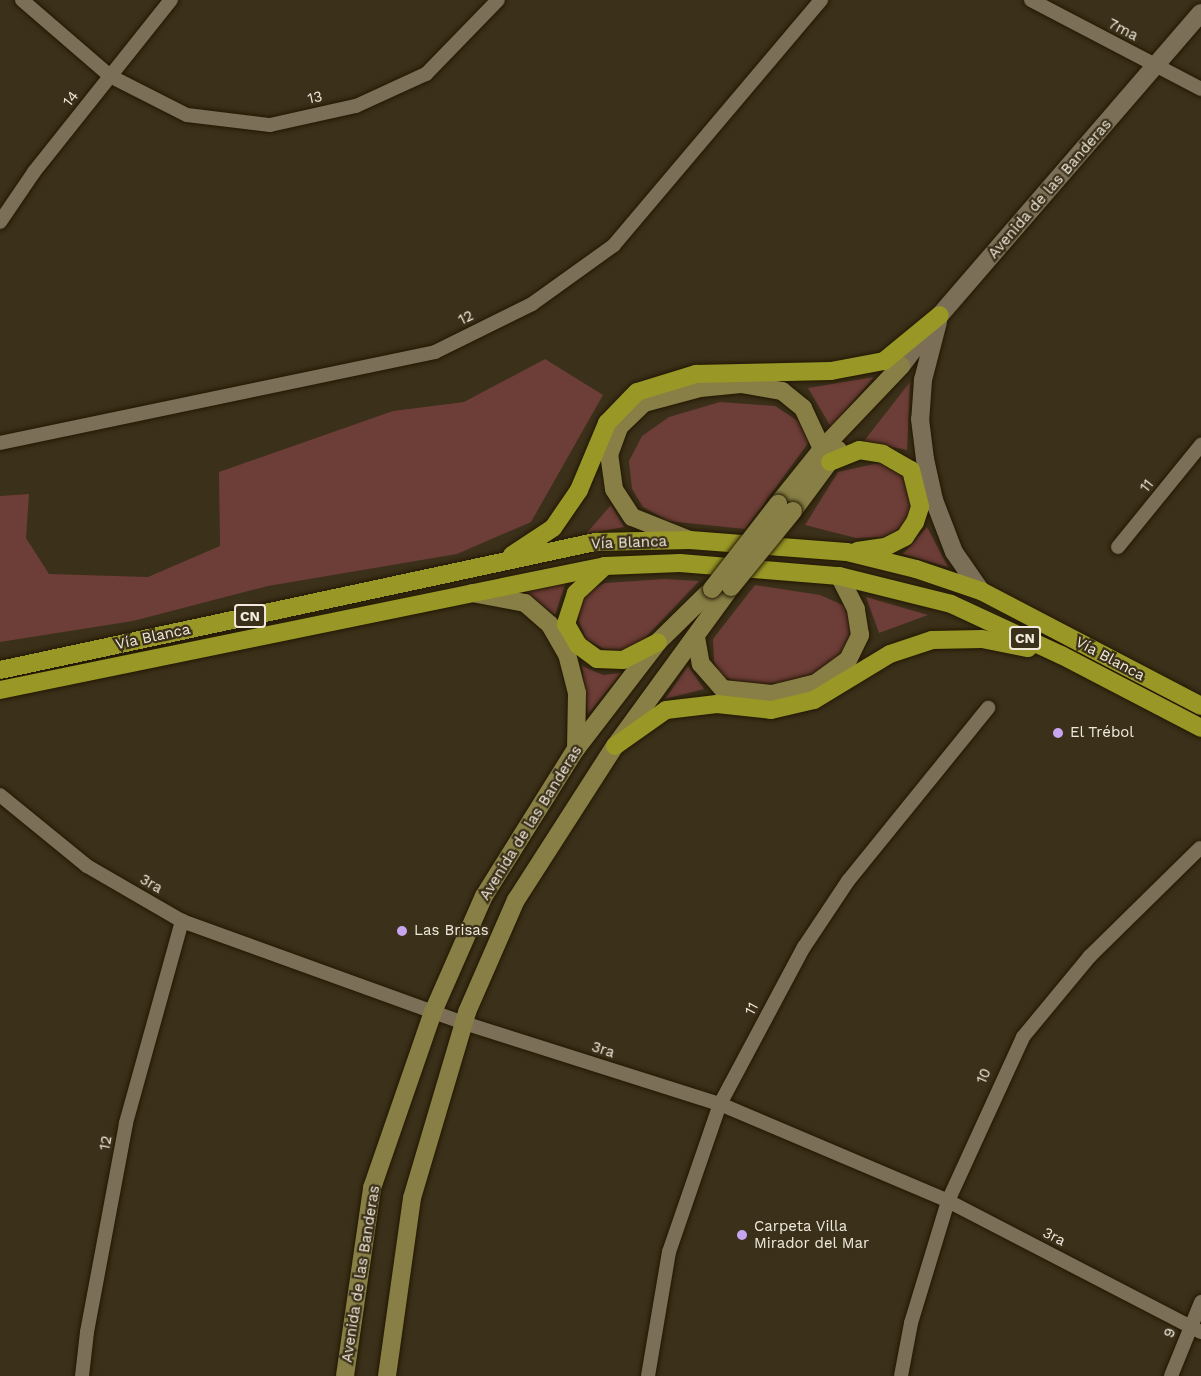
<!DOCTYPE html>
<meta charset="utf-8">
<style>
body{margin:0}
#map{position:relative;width:1201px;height:1376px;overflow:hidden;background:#3b3019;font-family:"Work Sans",sans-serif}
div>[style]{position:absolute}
.green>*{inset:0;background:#6d3d37}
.roads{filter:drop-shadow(0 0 2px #221803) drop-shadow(0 0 2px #221803)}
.minor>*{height:14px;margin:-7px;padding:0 7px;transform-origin:7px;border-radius:7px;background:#7c6f57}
.tertiary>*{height:18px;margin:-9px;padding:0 9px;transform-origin:9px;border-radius:9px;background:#7c6f57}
.secondary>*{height:18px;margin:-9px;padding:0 9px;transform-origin:9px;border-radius:9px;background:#877f45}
.trunk>*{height:18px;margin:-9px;padding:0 9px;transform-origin:9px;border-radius:9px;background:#999826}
.bridges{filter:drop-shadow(0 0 2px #221803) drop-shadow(0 0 2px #221803)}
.secondary-bridge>*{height:18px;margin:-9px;padding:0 9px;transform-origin:9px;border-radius:9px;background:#877f45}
.dots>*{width:16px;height:16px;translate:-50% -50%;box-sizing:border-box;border:3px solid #3b3019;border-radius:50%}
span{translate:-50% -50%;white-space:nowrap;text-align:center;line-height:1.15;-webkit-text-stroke:4.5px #3b3019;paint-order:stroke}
.shield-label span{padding:2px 4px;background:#3b3019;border:2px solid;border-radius:4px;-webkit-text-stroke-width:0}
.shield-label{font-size:14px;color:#f1eadc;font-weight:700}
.street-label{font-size:15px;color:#f1eadc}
.poi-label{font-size:15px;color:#f1eadc}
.left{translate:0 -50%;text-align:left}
</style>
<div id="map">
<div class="green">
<i style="clip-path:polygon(545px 359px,603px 395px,531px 522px,457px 554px,268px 586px,133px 621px,0 642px,0 496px,29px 494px,26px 538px,49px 574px,148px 577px,220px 546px,219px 472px,393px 411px,464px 402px)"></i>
<i style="clip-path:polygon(874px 377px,831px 427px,808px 388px)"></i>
<i style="clip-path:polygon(910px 382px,907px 450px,864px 441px)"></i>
<i style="clip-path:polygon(720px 402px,775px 406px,798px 421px,809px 442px,745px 529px,668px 521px,643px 507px,632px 489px,629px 461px,642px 436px,669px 417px)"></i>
<i style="clip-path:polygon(879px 463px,900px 473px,911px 489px,911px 509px,903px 527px,884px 537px,856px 538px,805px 525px,838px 472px)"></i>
<i style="clip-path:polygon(611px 505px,624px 527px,586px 534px)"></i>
<i style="clip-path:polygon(927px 527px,948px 567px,903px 554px)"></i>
<i style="clip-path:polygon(664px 579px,699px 581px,646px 637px,626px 650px,604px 649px,586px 639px,579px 621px,580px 604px,589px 591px,605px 583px)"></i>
<i style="clip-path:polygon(566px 581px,555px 615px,525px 592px)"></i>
<i style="clip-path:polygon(755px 585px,820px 595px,845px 606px,853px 627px,842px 652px,818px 673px,778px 683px,744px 684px,721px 676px,714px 661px,713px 639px)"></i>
<i style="clip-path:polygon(866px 597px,928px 615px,879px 633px)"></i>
<i style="clip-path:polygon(582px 666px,603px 675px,621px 673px,588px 714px)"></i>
<i style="clip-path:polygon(688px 666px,704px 689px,665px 699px)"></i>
</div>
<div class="roads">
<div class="minor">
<i style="left:22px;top:0;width:116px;rotate:40.8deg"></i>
<i style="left:110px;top:76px;width:86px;rotate:26.9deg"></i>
<i style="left:187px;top:115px;width:84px;rotate:6.9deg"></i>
<i style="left:270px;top:125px;width:88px;rotate:-12.5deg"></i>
<i style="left:356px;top:106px;width:77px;rotate:-24.6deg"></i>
<i style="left:426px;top:74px;width:103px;rotate:-45.8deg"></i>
<i style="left:1031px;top:0;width:192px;rotate:27.6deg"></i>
<i style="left:0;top:222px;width:60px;rotate:-55.8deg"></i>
<i style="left:34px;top:172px;width:220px;rotate:-51.5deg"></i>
<i style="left:0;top:443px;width:444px;rotate:-11.8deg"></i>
<i style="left:435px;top:352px;width:108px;rotate:-26.3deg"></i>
<i style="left:532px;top:304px;width:101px;rotate:-35.7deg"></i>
<i style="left:614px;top:245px;width:321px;rotate:-49.8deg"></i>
<i style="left:1118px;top:547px;width:132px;rotate:-50.9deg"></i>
<i style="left:0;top:795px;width:112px;rotate:39.2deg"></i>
<i style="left:87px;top:866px;width:110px;rotate:30.1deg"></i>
<i style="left:182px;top:921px;width:300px;rotate:19.9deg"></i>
<i style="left:464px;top:1023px;width:269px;rotate:17.6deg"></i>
<i style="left:720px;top:1104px;width:248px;rotate:23deg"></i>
<i style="left:948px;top:1201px;width:285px;rotate:27.4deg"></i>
<i style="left:82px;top:1376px;width:44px;rotate:-83.5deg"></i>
<i style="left:87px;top:1332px;width:213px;rotate:-79.4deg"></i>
<i style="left:126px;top:1123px;width:210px;rotate:-74.5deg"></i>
<i style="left:648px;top:1376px;width:126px;rotate:-80.4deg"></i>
<i style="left:669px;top:1252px;width:157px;rotate:-71deg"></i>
<i style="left:720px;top:1104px;width:178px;rotate:-61.9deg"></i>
<i style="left:804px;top:947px;width:79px;rotate:-56.3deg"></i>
<i style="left:848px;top:881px;width:223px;rotate:-51deg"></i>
<i style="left:901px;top:1376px;width:54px;rotate:-79.3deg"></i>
<i style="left:911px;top:1323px;width:127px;rotate:-73.1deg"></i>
<i style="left:948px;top:1201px;width:180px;rotate:-65.4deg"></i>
<i style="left:1023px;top:1037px;width:105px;rotate:-50.4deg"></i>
<i style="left:1090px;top:956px;width:154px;rotate:-44.5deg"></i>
<i style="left:1171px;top:1376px;width:80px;rotate:-67.9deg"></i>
</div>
<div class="tertiary">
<i style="left:938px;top:322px;width:60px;rotate:104.5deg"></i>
<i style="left:923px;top:380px;width:39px;rotate:94deg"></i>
<i style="left:920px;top:419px;width:40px;rotate:82.9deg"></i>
<i style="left:925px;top:459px;width:42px;rotate:77.6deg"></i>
<i style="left:934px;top:500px;width:56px;rotate:69deg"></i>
<i style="left:954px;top:552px;width:47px;rotate:55.3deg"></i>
<i style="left:901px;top:366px;width:64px;rotate:-52.6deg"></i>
<i style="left:940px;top:315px;width:399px;rotate:-49.2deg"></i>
</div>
<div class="secondary">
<i style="left:778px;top:504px;width:70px;rotate:-51.3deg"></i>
<i style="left:822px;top:449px;width:115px;rotate:-46.4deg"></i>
<i style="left:793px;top:511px;width:76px;rotate:-53.6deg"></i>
<i style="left:690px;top:540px;width:62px;rotate:-158.4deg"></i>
<i style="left:632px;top:517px;width:33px;rotate:-123deg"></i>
<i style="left:614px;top:489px;width:34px;rotate:-98deg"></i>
<i style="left:609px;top:455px;width:30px;rotate:-70deg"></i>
<i style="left:619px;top:427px;width:35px;rotate:-44deg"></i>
<i style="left:644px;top:403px;width:58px;rotate:-15deg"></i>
<i style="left:700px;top:388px;width:41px;rotate:-5.6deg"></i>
<i style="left:741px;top:384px;width:42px;rotate:9.7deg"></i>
<i style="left:782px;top:391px;width:27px;rotate:39deg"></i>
<i style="left:803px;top:408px;width:45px;rotate:65.1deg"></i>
<i style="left:472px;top:593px;width:54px;rotate:10.7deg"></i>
<i style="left:525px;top:603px;width:33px;rotate:41deg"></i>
<i style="left:550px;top:625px;width:34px;rotate:60deg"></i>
<i style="left:567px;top:654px;width:40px;rotate:75.6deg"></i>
<i style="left:577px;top:693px;width:56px;rotate:91deg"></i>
<i style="left:696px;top:637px;width:27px;rotate:80deg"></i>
<i style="left:701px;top:664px;width:33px;rotate:49deg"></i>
<i style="left:723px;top:689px;width:49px;rotate:5.8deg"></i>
<i style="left:772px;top:694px;width:45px;rotate:-14deg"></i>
<i style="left:816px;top:683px;width:39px;rotate:-36deg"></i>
<i style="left:848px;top:660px;width:28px;rotate:-64deg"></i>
<i style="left:860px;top:635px;width:26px;rotate:-99deg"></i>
<i style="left:856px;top:609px;width:37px;rotate:-117deg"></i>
<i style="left:345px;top:1376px;width:190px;rotate:-81.8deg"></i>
<i style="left:372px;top:1188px;width:186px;rotate:-70.9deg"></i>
<i style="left:433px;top:1012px;width:127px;rotate:-66.3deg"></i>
<i style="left:484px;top:896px;width:173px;rotate:-58deg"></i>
<i style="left:576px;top:749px;width:135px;rotate:-52.5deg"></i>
<i style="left:658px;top:642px;width:76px;rotate:-44.5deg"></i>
<i style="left:387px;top:1376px;width:180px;rotate:-82deg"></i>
<i style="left:412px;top:1198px;width:194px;rotate:-73.5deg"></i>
<i style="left:467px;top:1012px;width:122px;rotate:-66.4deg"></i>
<i style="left:516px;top:900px;width:183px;rotate:-57.3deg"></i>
<i style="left:615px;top:746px;width:197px;rotate:-53.9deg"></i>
</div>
<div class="trunk">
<i style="left:830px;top:462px;width:31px;rotate:-22deg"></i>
<i style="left:859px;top:450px;width:24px;rotate:9deg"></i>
<i style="left:883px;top:454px;width:32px;rotate:30deg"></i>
<i style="left:911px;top:470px;width:38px;rotate:76deg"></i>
<i style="left:920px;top:507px;width:16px;rotate:108deg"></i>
<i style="left:915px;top:522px;width:18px;rotate:124deg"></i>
<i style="left:905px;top:537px;width:22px;rotate:153deg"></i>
<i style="left:885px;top:547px;width:28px;rotate:172deg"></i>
<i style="left:512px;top:555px;width:49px;rotate:-33.4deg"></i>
<i style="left:553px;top:528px;width:46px;rotate:-55.6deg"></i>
<i style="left:579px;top:490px;width:73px;rotate:-67.3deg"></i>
<i style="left:607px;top:423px;width:43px;rotate:-45.9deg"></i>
<i style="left:637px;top:392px;width:62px;rotate:-17deg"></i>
<i style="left:696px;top:374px;width:135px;rotate:-1.3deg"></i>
<i style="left:831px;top:371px;width:54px;rotate:-10.7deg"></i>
<i style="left:884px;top:361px;width:72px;rotate:-39.4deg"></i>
<i style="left:605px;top:566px;width:40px;rotate:137deg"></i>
<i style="left:576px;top:593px;width:33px;rotate:108deg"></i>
<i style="left:566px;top:624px;width:24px;rotate:60deg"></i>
<i style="left:578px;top:645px;width:24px;rotate:36deg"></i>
<i style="left:597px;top:659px;width:26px;rotate:2deg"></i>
<i style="left:623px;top:660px;width:39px;rotate:-27deg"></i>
<i style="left:0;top:670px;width:609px;rotate:-12.14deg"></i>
<i style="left:595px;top:542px;width:95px;rotate:-1.2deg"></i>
<i style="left:690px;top:540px;width:157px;rotate:4.4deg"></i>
<i style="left:847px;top:552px;width:71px;rotate:13.8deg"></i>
<i style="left:916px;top:569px;width:69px;rotate:18.7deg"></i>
<i style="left:981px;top:591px;width:248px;rotate:27.6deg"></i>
<i style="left:0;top:690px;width:618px;rotate:-11.58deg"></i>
<i style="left:605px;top:566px;width:75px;rotate:-2.3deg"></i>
<i style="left:680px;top:563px;width:160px;rotate:4.7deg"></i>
<i style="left:839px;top:576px;width:115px;rotate:14deg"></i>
<i style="left:951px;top:604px;width:121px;rotate:24.9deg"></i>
<i style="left:1061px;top:655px;width:158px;rotate:27.5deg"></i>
<i style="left:615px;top:746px;width:62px;rotate:-35.2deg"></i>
<i style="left:666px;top:710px;width:51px;rotate:-6.7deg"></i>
<i style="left:717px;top:704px;width:54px;rotate:6.3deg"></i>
<i style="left:771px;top:710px;width:44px;rotate:-13.1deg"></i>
<i style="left:814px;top:700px;width:89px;rotate:-31.2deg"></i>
<i style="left:890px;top:654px;width:44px;rotate:-18.4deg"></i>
<i style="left:932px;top:640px;width:50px;rotate:-1.1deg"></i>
<i style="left:982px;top:639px;width:47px;rotate:11.1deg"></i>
</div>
</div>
<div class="bridges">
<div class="secondary-bridge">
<i style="left:731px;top:587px;width:98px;rotate:-50.8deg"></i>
<i style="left:712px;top:589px;width:108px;rotate:-52.2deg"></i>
</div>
</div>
<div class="dots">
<i style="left:1058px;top:733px;background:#c7a6ef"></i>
<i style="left:402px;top:931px;background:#c7a6ef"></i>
<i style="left:742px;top:1235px;background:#c7a6ef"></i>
</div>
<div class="shield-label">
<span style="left:250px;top:616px">CN</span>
<span style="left:1025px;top:638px">CN</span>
</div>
<div class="street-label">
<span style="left:1123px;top:30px;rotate:27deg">7ma</span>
<span style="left:315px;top:98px;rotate:-12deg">13</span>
<span style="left:71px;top:99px;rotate:-52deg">14</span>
<span style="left:1050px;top:189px;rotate:-49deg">Avenida de las Banderas</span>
<span style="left:466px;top:318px;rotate:-26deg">12</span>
<span style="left:1147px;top:486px;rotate:-51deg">11</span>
<span style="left:629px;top:543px;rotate:-2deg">Vía Blanca</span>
<span style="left:153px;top:637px;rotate:-12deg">Vía Blanca</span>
<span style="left:1110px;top:659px;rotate:28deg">Vía Blanca</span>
<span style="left:531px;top:823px;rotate:-58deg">Avenida de las Banderas</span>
<span style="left:151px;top:884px;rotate:30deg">3ra</span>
<span style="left:752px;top:1009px;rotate:-62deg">11</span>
<span style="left:603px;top:1050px;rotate:18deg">3ra</span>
<span style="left:984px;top:1076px;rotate:-66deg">10</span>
<span style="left:106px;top:1143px;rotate:-79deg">12</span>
<span style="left:1054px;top:1237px;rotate:27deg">3ra</span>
<span style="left:361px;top:1274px;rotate:-81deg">Avenida de las Banderas</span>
<span style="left:1170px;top:1333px;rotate:-68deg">9</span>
</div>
<div class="poi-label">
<span class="left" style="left:1070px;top:733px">El Trébol</span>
<span class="left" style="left:414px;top:931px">Las Brisas</span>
<span class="left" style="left:754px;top:1235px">Carpeta Villa<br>Mirador del Mar</span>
</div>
</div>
